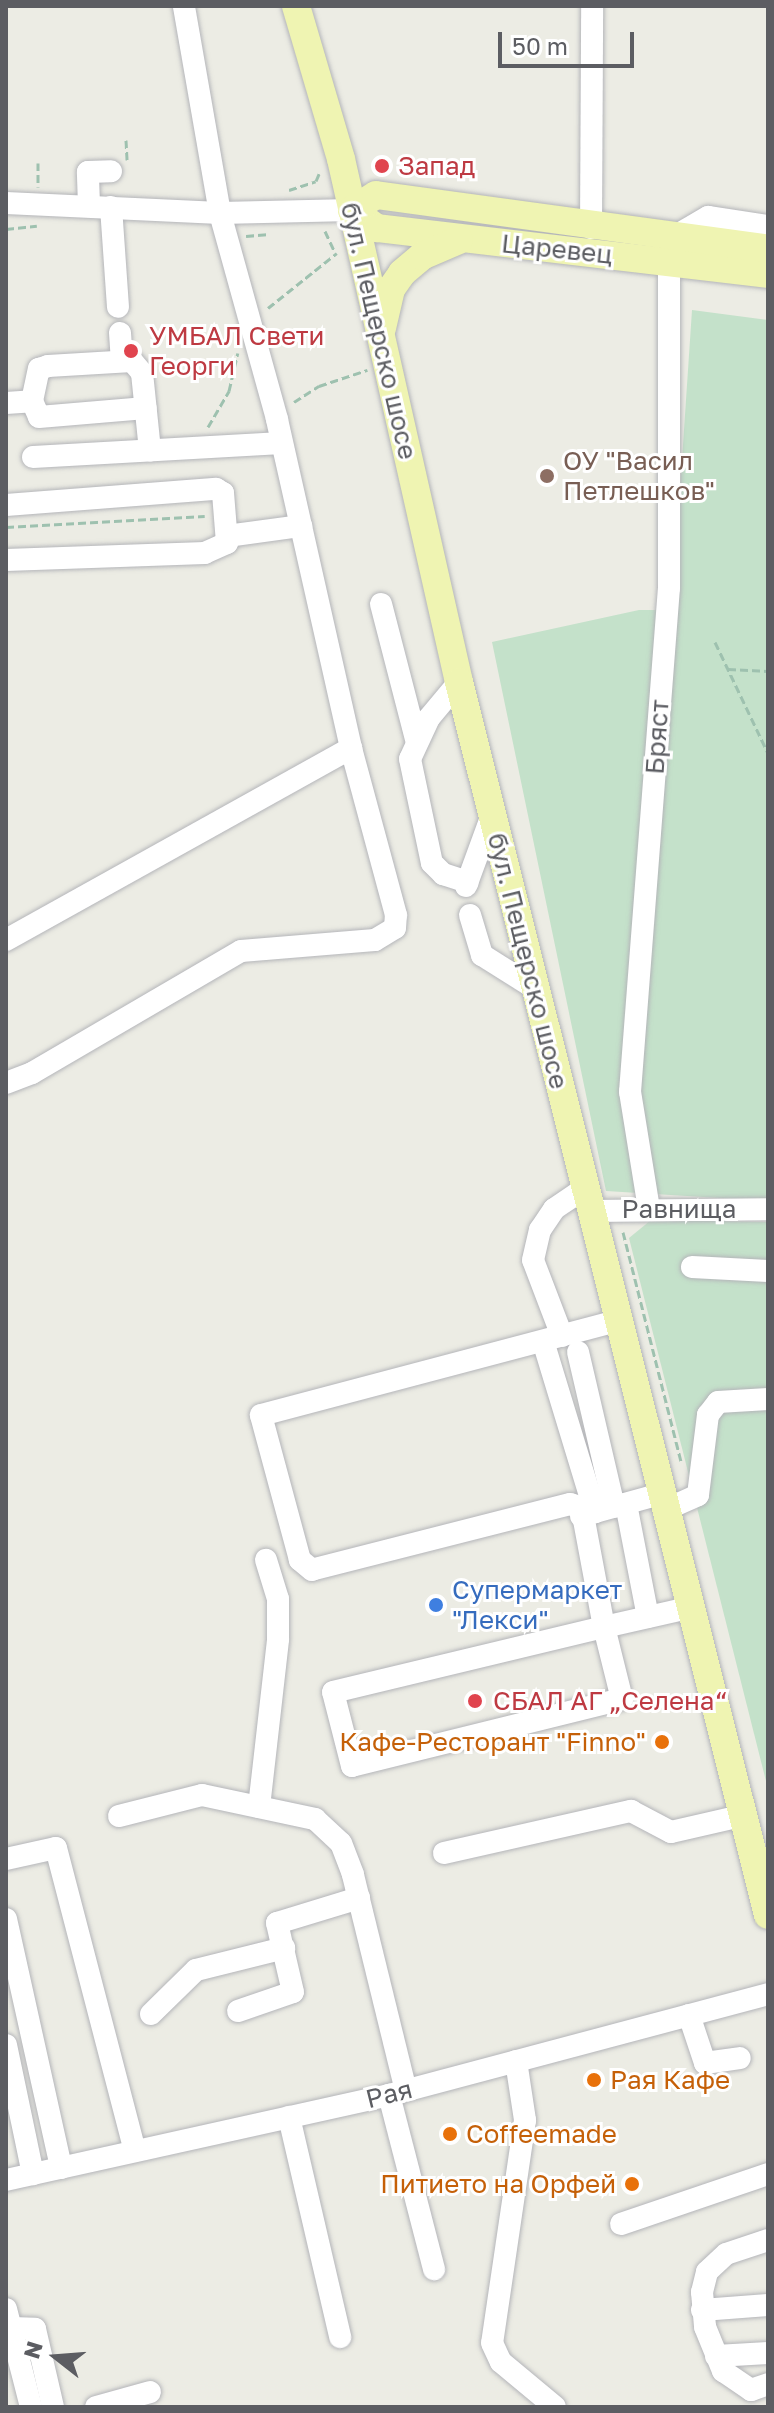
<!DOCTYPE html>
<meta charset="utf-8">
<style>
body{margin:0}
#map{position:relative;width:774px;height:2413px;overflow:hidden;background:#ecece4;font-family:"Golos Text",sans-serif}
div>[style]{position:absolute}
.green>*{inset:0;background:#c4e1ca}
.path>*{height:3px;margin-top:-1.5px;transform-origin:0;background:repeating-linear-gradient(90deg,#9ec1af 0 8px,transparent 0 12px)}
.roads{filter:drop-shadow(0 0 2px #b4b5b9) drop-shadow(0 0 2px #b4b5b9)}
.minor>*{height:22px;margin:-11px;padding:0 11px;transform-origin:11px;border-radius:11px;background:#fff}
.major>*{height:28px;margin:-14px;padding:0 14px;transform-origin:14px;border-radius:14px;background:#eff4b2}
.dots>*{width:22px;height:22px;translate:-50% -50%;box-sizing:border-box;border:4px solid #fff;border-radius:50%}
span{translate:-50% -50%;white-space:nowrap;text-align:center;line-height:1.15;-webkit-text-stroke:6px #fff;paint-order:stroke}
.health-label{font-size:26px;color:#be3a42}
.left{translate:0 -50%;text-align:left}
.street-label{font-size:26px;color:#5c5d62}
.education-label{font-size:26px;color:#785e54}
.shop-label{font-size:26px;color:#366cbe}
.food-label{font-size:26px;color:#c56008}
.right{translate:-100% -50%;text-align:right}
.frame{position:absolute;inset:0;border:8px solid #5c5d62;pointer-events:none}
.north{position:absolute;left:16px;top:2317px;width:80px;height:80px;-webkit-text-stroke:6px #fff;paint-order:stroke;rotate:287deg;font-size:22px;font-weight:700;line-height:32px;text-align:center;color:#5c5d62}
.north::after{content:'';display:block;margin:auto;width:28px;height:36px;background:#5c5d62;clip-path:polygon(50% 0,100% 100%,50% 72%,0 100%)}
.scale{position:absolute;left:498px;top:32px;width:136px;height:36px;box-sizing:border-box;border:4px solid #5c5d62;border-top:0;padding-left:10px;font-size:24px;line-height:28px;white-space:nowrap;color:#5c5d62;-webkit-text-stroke:6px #fff;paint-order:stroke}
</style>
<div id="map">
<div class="green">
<i style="clip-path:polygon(692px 310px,768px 320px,768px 1201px,606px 1191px,492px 642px,639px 610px,672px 610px)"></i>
<i style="clip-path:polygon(651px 1220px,768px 1222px,768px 1789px,629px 1238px)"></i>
</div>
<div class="path">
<i style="left:126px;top:140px;width:20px;rotate:87deg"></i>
<i style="left:38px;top:163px;width:24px;rotate:90deg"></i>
<i style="left:289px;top:190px;width:28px;rotate:-18deg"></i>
<i style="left:316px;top:181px;width:8px;rotate:-67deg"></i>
<i style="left:6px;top:229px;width:31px;rotate:-6deg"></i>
<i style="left:325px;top:231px;width:23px;rotate:65deg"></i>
<i style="left:246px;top:236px;width:21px;rotate:-5deg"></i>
<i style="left:268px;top:308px;width:88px;rotate:-38.6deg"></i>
<i style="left:294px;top:402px;width:30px;rotate:-33deg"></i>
<i style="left:319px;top:386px;width:51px;rotate:-18.4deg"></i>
<i style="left:208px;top:427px;width:42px;rotate:-59.7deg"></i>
<i style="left:229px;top:391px;width:39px;rotate:-77deg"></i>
<i style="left:6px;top:527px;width:199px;rotate:-3.2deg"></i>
<i style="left:715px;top:642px;width:123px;rotate:64.5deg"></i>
<i style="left:728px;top:669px;width:40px;rotate:2.9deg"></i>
<i style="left:623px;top:1232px;width:236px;rotate:75.8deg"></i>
</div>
<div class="roads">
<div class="minor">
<i style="left:6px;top:203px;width:214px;rotate:2.7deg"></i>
<i style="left:220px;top:213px;width:132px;rotate:-1.3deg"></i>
<i style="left:89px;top:205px;width:33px;rotate:-92deg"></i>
<i style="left:88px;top:172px;width:23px;rotate:-2deg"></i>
<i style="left:111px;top:207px;width:100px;rotate:86deg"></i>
<i style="left:591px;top:228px;width:222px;rotate:-89.7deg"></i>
<i style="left:672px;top:238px;width:42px;rotate:-30.3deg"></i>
<i style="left:708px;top:217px;width:61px;rotate:8.5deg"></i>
<i style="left:120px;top:333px;width:28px;rotate:86deg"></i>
<i style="left:32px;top:401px;width:17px;rotate:66deg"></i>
<i style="left:39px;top:417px;width:107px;rotate:-4.8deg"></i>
<i style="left:6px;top:403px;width:26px;rotate:-4deg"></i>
<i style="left:32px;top:401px;width:33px;rotate:-78deg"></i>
<i style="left:39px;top:369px;width:9px;rotate:-18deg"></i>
<i style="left:48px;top:366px;width:84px;rotate:-3.4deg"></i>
<i style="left:132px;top:361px;width:16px;rotate:50deg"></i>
<i style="left:142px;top:373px;width:78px;rotate:84.1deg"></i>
<i style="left:33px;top:457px;width:249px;rotate:-3.2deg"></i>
<i style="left:6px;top:505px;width:211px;rotate:-4.4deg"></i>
<i style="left:216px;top:489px;width:8px;rotate:30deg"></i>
<i style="left:223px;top:493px;width:50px;rotate:85.4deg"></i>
<i style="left:227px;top:543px;width:24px;rotate:156deg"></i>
<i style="left:205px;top:553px;width:199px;rotate:178deg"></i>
<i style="left:227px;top:536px;width:75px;rotate:-7.7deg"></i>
<i style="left:381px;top:604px;width:139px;rotate:75.5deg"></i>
<i style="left:459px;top:682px;width:47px;rotate:129.8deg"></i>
<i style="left:429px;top:718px;width:45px;rotate:114.9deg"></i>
<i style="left:410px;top:759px;width:106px;rotate:78.1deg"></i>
<i style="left:432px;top:863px;width:16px;rotate:45deg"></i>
<i style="left:443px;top:874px;width:26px;rotate:18deg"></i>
<i style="left:466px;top:886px;width:76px;rotate:-69.9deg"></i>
<i style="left:470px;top:915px;width:42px;rotate:73.3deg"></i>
<i style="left:482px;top:955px;width:64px;rotate:32.2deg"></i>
<i style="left:6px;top:940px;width:395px;rotate:-29.1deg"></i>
<i style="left:6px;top:1083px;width:28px;rotate:-21deg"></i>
<i style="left:32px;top:1073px;width:242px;rotate:-30.3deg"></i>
<i style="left:241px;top:951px;width:134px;rotate:-4.7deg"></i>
<i style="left:375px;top:940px;width:23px;rotate:-31deg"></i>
<i style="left:395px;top:928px;width:13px;rotate:-86deg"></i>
<i style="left:396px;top:915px;width:173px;rotate:-105.1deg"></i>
<i style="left:351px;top:748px;width:337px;rotate:-102.7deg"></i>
<i style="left:277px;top:419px;width:214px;rotate:-105.5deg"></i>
<i style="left:220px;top:213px;width:210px;rotate:-99.9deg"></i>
<i style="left:649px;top:1209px;width:119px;rotate:-99.2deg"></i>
<i style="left:630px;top:1092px;width:506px;rotate:-85.58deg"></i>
<i style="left:669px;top:588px;width:326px;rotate:-90deg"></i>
<i style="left:589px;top:1211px;width:179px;rotate:-0.6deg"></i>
<i style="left:692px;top:1267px;width:76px;rotate:3deg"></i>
<i style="left:562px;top:1336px;width:81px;rotate:-110.9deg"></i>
<i style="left:533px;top:1260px;width:31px;rotate:-77deg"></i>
<i style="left:540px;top:1230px;width:25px;rotate:-56deg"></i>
<i style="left:554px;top:1209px;width:36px;rotate:-34deg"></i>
<i style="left:543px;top:1341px;width:179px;rotate:73.1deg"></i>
<i style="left:578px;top:1352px;width:159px;rotate:76.9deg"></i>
<i style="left:626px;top:1504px;width:115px;rotate:79deg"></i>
<i style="left:667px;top:1509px;width:34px;rotate:-24deg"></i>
<i style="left:698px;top:1495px;width:81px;rotate:-82.9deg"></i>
<i style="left:708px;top:1415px;width:16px;rotate:-52deg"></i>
<i style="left:718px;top:1402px;width:50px;rotate:-3.4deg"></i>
<i style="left:595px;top:1512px;width:26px;rotate:-162deg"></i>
<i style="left:570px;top:1504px;width:266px;rotate:165.7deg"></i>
<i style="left:312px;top:1570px;width:16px;rotate:-140deg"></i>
<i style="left:300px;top:1560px;width:150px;rotate:-105.1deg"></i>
<i style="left:261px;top:1415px;width:369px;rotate:-14.8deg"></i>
<i style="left:583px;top:1515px;width:114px;rotate:79.4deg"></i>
<i style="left:604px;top:1627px;width:74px;rotate:76deg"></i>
<i style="left:622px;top:1699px;width:278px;rotate:166.1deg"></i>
<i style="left:352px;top:1766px;width:76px;rotate:-104.4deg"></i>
<i style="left:333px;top:1692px;width:279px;rotate:-13.5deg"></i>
<i style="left:604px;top:1627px;width:91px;rotate:-12.7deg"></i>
<i style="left:581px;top:1516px;width:86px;rotate:-15.5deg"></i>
<i style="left:259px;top:1807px;width:169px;rotate:-83.5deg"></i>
<i style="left:278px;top:1639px;width:40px;rotate:-90deg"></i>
<i style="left:278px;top:1599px;width:41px;rotate:-107.1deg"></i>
<i style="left:119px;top:1816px;width:86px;rotate:-14.2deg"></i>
<i style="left:202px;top:1795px;width:116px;rotate:12deg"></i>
<i style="left:315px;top:1819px;width:35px;rotate:43deg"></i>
<i style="left:341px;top:1843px;width:34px;rotate:69deg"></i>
<i style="left:353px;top:1875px;width:221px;rotate:76.2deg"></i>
<i style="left:444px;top:1853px;width:192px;rotate:-12.7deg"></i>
<i style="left:631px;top:1811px;width:45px;rotate:27.7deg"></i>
<i style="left:671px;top:1832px;width:76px;rotate:-12.9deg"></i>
<i style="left:6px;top:1859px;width:51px;rotate:-12.4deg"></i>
<i style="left:56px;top:1848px;width:313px;rotate:75.4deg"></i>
<i style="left:6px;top:1919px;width:255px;rotate:77.5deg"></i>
<i style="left:238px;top:2011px;width:58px;rotate:-19.1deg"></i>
<i style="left:293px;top:1992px;width:71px;rotate:-103.1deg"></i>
<i style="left:277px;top:1923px;width:86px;rotate:-17deg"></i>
<i style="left:151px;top:2014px;width:63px;rotate:-44.4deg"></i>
<i style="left:196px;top:1970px;width:91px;rotate:-14deg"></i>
<i style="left:689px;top:2015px;width:51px;rotate:71.6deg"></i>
<i style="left:705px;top:2063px;width:35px;rotate:-8deg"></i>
<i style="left:6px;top:2045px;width:132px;rotate:78.2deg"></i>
<i style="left:516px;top:2061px;width:60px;rotate:81.3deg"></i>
<i style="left:525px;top:2120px;width:225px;rotate:98.4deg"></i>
<i style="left:492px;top:2343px;width:21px;rotate:65deg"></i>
<i style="left:501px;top:2362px;width:70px;rotate:39.8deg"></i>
<i style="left:389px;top:2095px;width:180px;rotate:75.5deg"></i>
<i style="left:289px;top:2117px;width:226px;rotate:76.9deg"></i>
<i style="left:6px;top:2180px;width:392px;rotate:-12.5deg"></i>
<i style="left:389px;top:2095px;width:392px;rotate:-14.9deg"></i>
<i style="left:621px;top:2224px;width:155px;rotate:-18.8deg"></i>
<i style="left:768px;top:2240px;width:44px;rotate:161.6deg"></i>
<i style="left:726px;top:2254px;width:26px;rotate:137deg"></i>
<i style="left:707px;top:2272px;width:21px;rotate:104deg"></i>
<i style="left:702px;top:2292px;width:35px;rotate:85deg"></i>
<i style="left:705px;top:2327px;width:48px;rotate:67.8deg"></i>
<i style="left:723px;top:2371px;width:34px;rotate:34deg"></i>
<i style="left:751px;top:2390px;width:18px;rotate:-19deg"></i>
<i style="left:6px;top:2309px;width:101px;rotate:75.7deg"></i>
<i style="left:702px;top:2310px;width:66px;rotate:-4.3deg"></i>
<i style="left:11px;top:2328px;width:24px;rotate:2deg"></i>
<i style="left:35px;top:2329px;width:80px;rotate:77deg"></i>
<i style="left:716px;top:2356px;width:52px;rotate:-3.3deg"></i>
<i style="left:96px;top:2407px;width:56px;rotate:-15.5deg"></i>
</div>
<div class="major">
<i style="left:296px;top:6px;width:159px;rotate:73.6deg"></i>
<i style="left:341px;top:159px;width:536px;rotate:77.29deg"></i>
<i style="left:459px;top:682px;width:1271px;rotate:75.93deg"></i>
<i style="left:352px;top:210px;width:31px;rotate:36deg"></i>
<i style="left:377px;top:228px;width:394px;rotate:6.7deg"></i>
<i style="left:352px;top:210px;width:28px;rotate:-32deg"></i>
<i style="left:376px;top:195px;width:396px;rotate:7.8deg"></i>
<i style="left:382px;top:328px;width:40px;rotate:-77deg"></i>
<i style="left:391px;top:289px;width:19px;rotate:-55deg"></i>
<i style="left:402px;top:273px;width:26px;rotate:-40deg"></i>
<i style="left:422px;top:256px;width:40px;rotate:-23.4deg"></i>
</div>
</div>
<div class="dots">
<i style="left:382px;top:166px;background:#e0444e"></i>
<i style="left:131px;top:351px;background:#e0444e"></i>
<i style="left:547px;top:476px;background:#8d6e63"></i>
<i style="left:436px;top:1605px;background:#3f7fe0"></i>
<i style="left:475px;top:1701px;background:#e0444e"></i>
<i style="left:662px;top:1742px;background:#e8710a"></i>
<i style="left:594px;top:2080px;background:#e8710a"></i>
<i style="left:450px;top:2134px;background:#e8710a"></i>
<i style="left:632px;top:2184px;background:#e8710a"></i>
</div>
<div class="health-label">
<span class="left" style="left:398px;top:166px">Запад</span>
<span class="left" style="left:149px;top:351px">УМБАЛ Свети<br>Георги</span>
<span class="left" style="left:493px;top:1701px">СБАЛ АГ „Селена“</span>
</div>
<div class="street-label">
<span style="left:557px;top:249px;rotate:6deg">Царевец</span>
<span style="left:379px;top:331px;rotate:77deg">бул. Пещерско шосе</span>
<span style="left:657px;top:737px;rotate:-86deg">Бряст</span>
<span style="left:528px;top:961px;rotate:76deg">бул. Пещерско шосе</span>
<span style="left:679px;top:1209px">Равнища</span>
<span style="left:389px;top:2094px;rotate:-14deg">Рая</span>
</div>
<div class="education-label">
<span class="left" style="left:563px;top:476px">ОУ "Васил<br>Петлешков"</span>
</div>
<div class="shop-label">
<span class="left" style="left:452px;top:1605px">Супермаркет<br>"Лекси"</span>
</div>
<div class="food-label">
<span class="right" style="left:646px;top:1742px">Кафе-Ресторант "Finno"</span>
<span class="left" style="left:610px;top:2080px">Рая Кафе</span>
<span class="left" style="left:466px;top:2134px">Coffeemade</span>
<span class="right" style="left:616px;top:2184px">Питието на Орфей</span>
</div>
<div class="frame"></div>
<div class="north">N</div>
<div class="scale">50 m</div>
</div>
